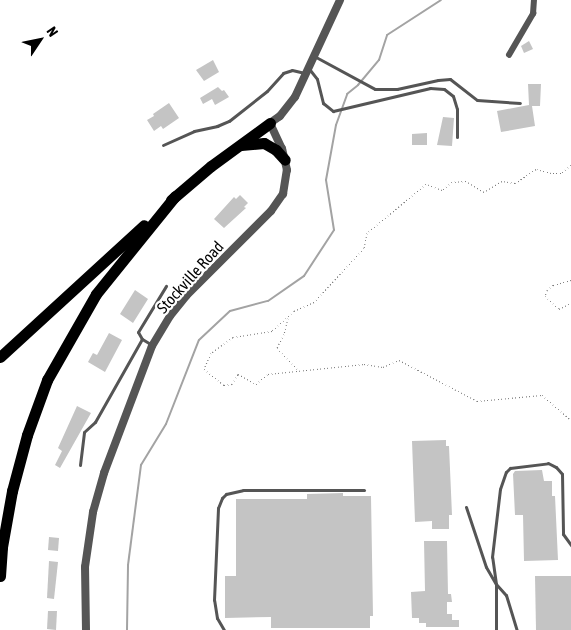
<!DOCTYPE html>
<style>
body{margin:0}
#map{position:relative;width:571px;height:630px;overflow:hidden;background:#fff;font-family:"Asap Condensed",sans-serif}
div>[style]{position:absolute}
.stream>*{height:2px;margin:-1px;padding:0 1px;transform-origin:1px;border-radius:1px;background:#a3a3a3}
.building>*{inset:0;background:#c4c4c4}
.path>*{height:1px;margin-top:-0.5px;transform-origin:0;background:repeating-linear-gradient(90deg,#777 0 1px,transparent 0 3.5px)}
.service>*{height:3px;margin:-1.5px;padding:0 1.5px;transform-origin:1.5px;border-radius:1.5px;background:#555}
.minor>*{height:5.5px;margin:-2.75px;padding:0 2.75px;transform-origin:2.75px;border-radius:2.75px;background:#555}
.tertiary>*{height:8px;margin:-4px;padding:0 4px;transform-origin:4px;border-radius:4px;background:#555}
.motorway>*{height:11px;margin:-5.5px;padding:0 5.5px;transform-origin:5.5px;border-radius:5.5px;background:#000}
span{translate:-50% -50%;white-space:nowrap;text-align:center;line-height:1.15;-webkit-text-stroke:4.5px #fff;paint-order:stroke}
.street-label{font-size:16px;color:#000}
.north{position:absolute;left:15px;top:15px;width:50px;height:50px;-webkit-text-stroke:4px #fff;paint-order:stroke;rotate:56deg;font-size:14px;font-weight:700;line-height:20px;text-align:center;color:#000}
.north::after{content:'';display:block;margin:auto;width:18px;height:22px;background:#000;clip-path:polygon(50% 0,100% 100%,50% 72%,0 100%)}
</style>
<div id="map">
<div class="stream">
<i style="left:127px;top:630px;width:65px;rotate:-89.1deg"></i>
<i style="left:128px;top:565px;width:101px;rotate:-82.6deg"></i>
<i style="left:141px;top:465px;width:48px;rotate:-58.6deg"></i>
<i style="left:166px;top:424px;width:90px;rotate:-68.6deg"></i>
<i style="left:199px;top:340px;width:42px;rotate:-43.1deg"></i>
<i style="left:230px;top:311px;width:39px;rotate:-15deg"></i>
<i style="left:268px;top:301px;width:44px;rotate:-34.8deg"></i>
<i style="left:304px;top:276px;width:55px;rotate:-56.9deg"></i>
<i style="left:334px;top:230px;width:51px;rotate:-99.1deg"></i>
<i style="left:326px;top:180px;width:56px;rotate:-79.7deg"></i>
<i style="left:336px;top:125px;width:33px;rotate:-70deg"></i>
<i style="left:347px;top:94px;width:14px;rotate:-39deg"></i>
<i style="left:358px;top:85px;width:33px;rotate:-50deg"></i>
<i style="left:379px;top:60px;width:26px;rotate:-72deg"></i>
<i style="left:387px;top:35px;width:64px;rotate:-32.9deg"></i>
</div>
<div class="building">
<i style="clip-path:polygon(529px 41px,533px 49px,524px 53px,521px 46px)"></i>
<i style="clip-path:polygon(213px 60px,219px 72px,204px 81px,196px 70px)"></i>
<i style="clip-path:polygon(528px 84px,541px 84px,540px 106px,532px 106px,535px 126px,501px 132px,497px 111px,529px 105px)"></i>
<i style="clip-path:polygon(218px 87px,222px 91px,224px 90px,229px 97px,215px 105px,212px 99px,203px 104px,200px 98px)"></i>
<i style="clip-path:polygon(169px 103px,179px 118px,163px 129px,161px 126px,154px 131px,147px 120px,154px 116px,153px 114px)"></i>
<i style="clip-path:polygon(443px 117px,454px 118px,452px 146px,437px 145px)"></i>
<i style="clip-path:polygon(427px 133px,427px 145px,412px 145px,412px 134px)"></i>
<i style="clip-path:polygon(240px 195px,248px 203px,244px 207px,246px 208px,224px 228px,214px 219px,234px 197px,236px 199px)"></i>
<i style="clip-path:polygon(135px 290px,148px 299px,133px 323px,120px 314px)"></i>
<i style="clip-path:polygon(109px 333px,122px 340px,105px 372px,88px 362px,93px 353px,97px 355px)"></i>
<i style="clip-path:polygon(77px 406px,91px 413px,60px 468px,55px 465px,62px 451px,58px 448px)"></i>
<i style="clip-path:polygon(446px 440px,446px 446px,449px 446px,452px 515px,449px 515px,449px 529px,432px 529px,432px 521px,415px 522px,412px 441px)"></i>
<i style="clip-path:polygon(542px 470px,544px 481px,552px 481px,552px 496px,555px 496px,558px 560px,524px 561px,523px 515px,515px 515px,513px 474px,515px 471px)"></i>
<i style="clip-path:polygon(343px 493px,343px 496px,371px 496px,373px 616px,370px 616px,370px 628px,271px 628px,271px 617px,225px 618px,225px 576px,236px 576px,236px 499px,307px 499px,307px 494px)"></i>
<i style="clip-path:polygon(49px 537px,59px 538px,58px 551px,48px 550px)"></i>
<i style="clip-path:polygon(424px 541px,447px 541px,448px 594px,451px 594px,452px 602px,447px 602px,447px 614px,452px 614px,452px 620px,459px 620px,459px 627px,426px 627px,426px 623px,419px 623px,419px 618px,412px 618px,411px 592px,425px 591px)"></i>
<i style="clip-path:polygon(49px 561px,58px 562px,54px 599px,47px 598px)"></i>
<i style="clip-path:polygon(535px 576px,571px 576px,571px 630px,536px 630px)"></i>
<i style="clip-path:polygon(48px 611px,57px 611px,56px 630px,47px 629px)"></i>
</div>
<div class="path">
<i style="left:571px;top:165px;width:13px;rotate:141deg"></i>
<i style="left:561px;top:173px;width:10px;rotate:180deg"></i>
<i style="left:551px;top:173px;width:16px;rotate:-165deg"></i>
<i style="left:536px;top:169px;width:25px;rotate:146deg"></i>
<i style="left:515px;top:183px;width:13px;rotate:-171deg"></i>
<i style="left:502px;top:181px;width:21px;rotate:149deg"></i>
<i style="left:484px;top:192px;width:21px;rotate:-149deg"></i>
<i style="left:466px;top:181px;width:14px;rotate:176deg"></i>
<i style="left:452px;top:182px;width:13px;rotate:141deg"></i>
<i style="left:442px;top:190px;width:17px;rotate:-159deg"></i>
<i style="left:426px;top:184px;width:77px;rotate:140.3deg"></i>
<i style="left:367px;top:233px;width:15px;rotate:101deg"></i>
<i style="left:364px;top:248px;width:74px;rotate:132.8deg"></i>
<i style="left:314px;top:302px;width:22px;rotate:156deg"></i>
<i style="left:294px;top:311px;width:30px;rotate:138deg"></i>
<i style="left:272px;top:331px;width:39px;rotate:171deg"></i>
<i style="left:233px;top:337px;width:27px;rotate:144deg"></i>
<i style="left:211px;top:353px;width:17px;rotate:114deg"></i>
<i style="left:204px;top:369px;width:26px;rotate:39deg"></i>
<i style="left:224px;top:385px;width:8px;rotate:-7deg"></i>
<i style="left:232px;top:384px;width:12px;rotate:-59deg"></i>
<i style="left:238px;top:374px;width:21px;rotate:29deg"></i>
<i style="left:256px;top:384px;width:16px;rotate:-40deg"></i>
<i style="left:268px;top:374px;width:97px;rotate:-5.9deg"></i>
<i style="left:364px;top:364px;width:19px;rotate:9deg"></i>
<i style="left:383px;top:367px;width:17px;rotate:-24deg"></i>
<i style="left:399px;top:360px;width:88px;rotate:27.7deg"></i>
<i style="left:477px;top:401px;width:65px;rotate:-5.3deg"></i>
<i style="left:542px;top:395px;width:38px;rotate:41deg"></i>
<i style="left:571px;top:280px;width:19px;rotate:164deg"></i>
<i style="left:553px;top:285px;width:8px;rotate:140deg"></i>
<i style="left:547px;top:290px;width:6px;rotate:108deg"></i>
<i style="left:545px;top:296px;width:19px;rotate:43deg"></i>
<i style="left:559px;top:309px;width:13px;rotate:-27deg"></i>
<i style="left:288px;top:318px;width:16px;rotate:104deg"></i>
<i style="left:284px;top:334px;width:16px;rotate:117deg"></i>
<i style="left:277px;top:348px;width:30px;rotate:46deg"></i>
</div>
<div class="service">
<i style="left:314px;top:56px;width:69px;rotate:28.4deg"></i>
<i style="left:375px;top:89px;width:22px"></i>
<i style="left:397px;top:89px;width:42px;rotate:-12.4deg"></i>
<i style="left:438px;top:80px;width:12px;rotate:-5deg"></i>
<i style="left:450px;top:79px;width:34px;rotate:38deg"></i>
<i style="left:477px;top:100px;width:43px;rotate:4deg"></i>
<i style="left:310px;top:70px;width:11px;rotate:52deg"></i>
<i style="left:317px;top:79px;width:25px;rotate:76deg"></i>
<i style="left:323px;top:103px;width:13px;rotate:39deg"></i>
<i style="left:333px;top:111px;width:100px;rotate:-13.3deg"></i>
<i style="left:430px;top:88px;width:14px;rotate:4deg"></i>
<i style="left:444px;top:89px;width:11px;rotate:38deg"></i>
<i style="left:453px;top:96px;width:14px;rotate:73deg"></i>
<i style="left:457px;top:109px;width:28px;rotate:90deg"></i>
<i style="left:163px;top:145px;width:34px;rotate:-24deg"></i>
<i style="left:194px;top:131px;width:24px;rotate:-12deg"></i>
<i style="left:217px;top:126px;width:13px;rotate:-23deg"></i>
<i style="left:229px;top:121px;width:48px;rotate:-38.3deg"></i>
<i style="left:267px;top:91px;width:24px;rotate:-48deg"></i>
<i style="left:283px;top:73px;width:9px;rotate:-18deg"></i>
<i style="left:292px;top:70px;width:13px;rotate:13deg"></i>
<i style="left:152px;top:345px;width:12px;rotate:-149deg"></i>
<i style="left:142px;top:339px;width:8px;rotate:-120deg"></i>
<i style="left:138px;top:332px;width:54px;rotate:-58.7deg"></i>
<i style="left:80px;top:465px;width:33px;rotate:-83deg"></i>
<i style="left:84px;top:432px;width:15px;rotate:-42deg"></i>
<i style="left:95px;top:422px;width:95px;rotate:-60.5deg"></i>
<i style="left:466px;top:507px;width:63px;rotate:71.6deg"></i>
<i style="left:486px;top:567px;width:20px;rotate:60deg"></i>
<i style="left:496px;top:584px;width:15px;rotate:48deg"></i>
<i style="left:506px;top:595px;width:37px;rotate:73deg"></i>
<i style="left:224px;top:630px;width:14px;rotate:-120deg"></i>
<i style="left:217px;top:618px;width:18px;rotate:-99deg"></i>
<i style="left:214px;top:600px;width:92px;rotate:-87.5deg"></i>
<i style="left:218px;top:508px;width:11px;rotate:-68deg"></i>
<i style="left:222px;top:498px;width:6px;rotate:-45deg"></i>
<i style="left:226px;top:494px;width:17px;rotate:-13deg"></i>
<i style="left:243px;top:490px;width:121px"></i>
<i style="left:496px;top:630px;width:46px;rotate:-90deg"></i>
<i style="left:496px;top:584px;width:27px;rotate:-98deg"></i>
<i style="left:492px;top:557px;width:68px;rotate:-83.3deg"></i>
<i style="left:500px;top:489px;width:18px;rotate:-71deg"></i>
<i style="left:506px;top:472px;width:6px;rotate:-45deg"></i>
<i style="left:510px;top:468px;width:38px;rotate:-7deg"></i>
<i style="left:548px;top:463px;width:9px;rotate:27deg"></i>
<i style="left:556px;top:467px;width:9px;rotate:49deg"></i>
<i style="left:562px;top:474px;width:60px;rotate:89deg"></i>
<i style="left:563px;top:534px;width:14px;rotate:54deg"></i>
</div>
<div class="minor">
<i style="left:509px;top:55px;width:48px;rotate:-59.7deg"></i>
<i style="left:533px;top:14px;width:14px;rotate:-86deg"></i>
</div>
<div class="tertiary">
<i style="left:86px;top:630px;width:63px;rotate:-90.9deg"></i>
<i style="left:85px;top:567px;width:56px;rotate:-81.7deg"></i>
<i style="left:93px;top:512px;width:41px;rotate:-74.2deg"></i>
<i style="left:104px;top:473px;width:136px;rotate:-69.3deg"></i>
<i style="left:152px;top:346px;width:35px;rotate:-59deg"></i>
<i style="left:170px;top:316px;width:26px;rotate:-51deg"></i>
<i style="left:186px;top:296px;width:120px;rotate:-45deg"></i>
<i style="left:271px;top:211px;width:21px;rotate:-55deg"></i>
<i style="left:283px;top:194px;width:24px;rotate:-81deg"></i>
<i style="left:287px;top:170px;width:22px;rotate:-103deg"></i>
<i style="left:282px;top:149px;width:29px;rotate:-115deg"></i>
<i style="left:270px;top:123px;width:12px;rotate:-35deg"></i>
<i style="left:280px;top:116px;width:24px;rotate:-52deg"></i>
<i style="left:295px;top:97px;width:107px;rotate:-65.1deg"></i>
</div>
<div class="motorway">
<i style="left:241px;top:145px;width:23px;rotate:-5deg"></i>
<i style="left:264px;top:143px;width:14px;rotate:30deg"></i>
<i style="left:276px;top:150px;width:13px;rotate:48deg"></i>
<i style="left:171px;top:200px;width:52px;rotate:-40.4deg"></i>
<i style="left:211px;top:166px;width:73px;rotate:-36.1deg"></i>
<i style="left:0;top:357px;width:195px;rotate:-42.5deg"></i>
<i style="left:0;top:576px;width:29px;rotate:-86deg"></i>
<i style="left:2px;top:547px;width:57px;rotate:-79.9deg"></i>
<i style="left:12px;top:491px;width:58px;rotate:-75deg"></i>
<i style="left:27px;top:435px;width:59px;rotate:-70deg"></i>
<i style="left:47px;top:380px;width:99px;rotate:-60.3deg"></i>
<i style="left:96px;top:294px;width:126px;rotate:-51.1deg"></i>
</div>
<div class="street-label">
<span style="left:190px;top:277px;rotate:-48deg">Stockville Road</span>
</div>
<div class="north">N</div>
</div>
